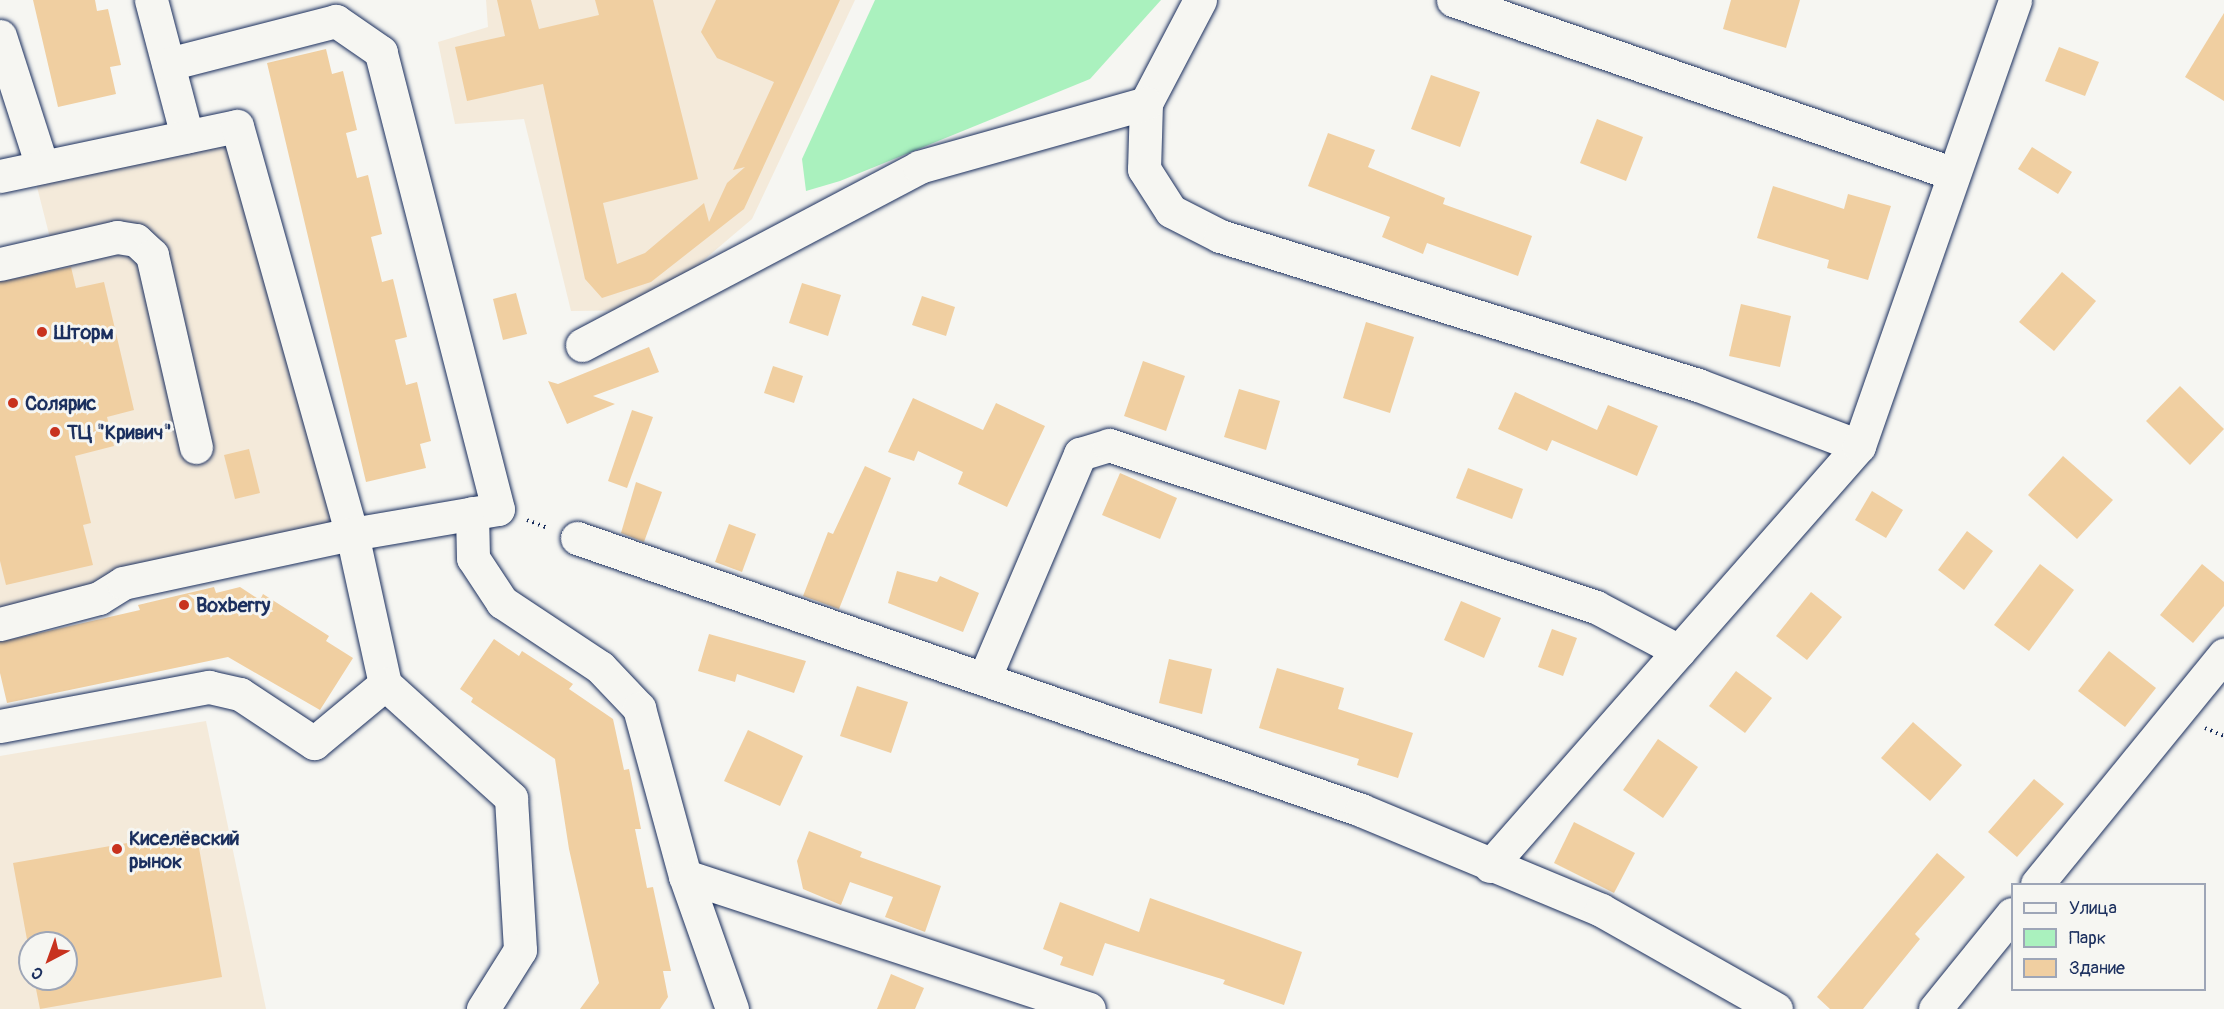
<!DOCTYPE html>
<meta charset="utf-8">
<style>
body{margin:0}
#map{position:relative;width:2224px;height:1009px;overflow:hidden;background:#f6f6f2;font-family:Pangolin,sans-serif}
div>[style]{position:absolute}
.built>*{inset:0;background:#f4eada}
.green>*{inset:0;background:#aaf1be}
.building>*{inset:0;background:#f0cfa1}
.path>*{height:4px;margin-top:-2px;transform-origin:0;background:repeating-linear-gradient(90deg,#1b2f5e 0 1.5px,transparent 0 6px)}
.roads{filter:drop-shadow(0 0 2px #1b2f5e) drop-shadow(0 0 2px #1b2f5e)}
.minor>*{height:33px;margin:-16.5px;padding:0 16.5px;transform-origin:16.5px;border-radius:16.5px;background:#f6f6f2}
.dots>*{width:16px;height:16px;translate:-50% -50%;box-sizing:border-box;border:3px solid #f6f6f2;border-radius:50%}
span{translate:-50% -50%;white-space:nowrap;text-align:center;line-height:1.15;-webkit-text-stroke:6px #f6f6f2;paint-order:stroke}
.poi-label{font-size:20px;color:#1b2f5e;font-weight:700}
.left{translate:0 -50%;text-align:left}
.legend{position:absolute;left:2011px;top:883px;width:195px;height:108px;box-sizing:border-box;background:#f6f6f2;border:2px solid #9ea6b7;margin:0;padding:8px 10px;list-style:none;font-size:18px;color:#1b2f5e}
.legend li{display:flex;align-items:center;gap:12px;height:30px}
.legend b{width:30px;border:2px solid #9ea6b7}
.north{position:absolute;left:18px;top:931px;width:60px;height:60px;box-sizing:border-box;background:#f6f6f2;border:2px solid #9ea6b7;border-radius:50%;rotate:221deg;font-size:16px;font-weight:700;line-height:24px;text-align:center;color:#1b2f5e}
.north::after{content:'';display:block;margin:auto;width:21px;height:27px;background:#c8321e;clip-path:polygon(50% 0,100% 100%,50% 72%,0 100%)}
</style>
<div id="map">
<div class="built">
<i style="clip-path:polygon(486px 0,855px 0,752px 219px,645px 310px,571px 311px,524px 119px,455px 124px,438px 42px,488px 27px)"></i>
<i style="clip-path:polygon(228px 141px,336px 526px,0 615px,0 251px,50px 238px,36px 183px)"></i>
<i style="clip-path:polygon(evenodd,206px 721px,266px 1009px,0 1009px,0 756px,206px 721px,30px 943px,66px 943px,66px 979px,30px 979px,30px 943px)"></i>
</div>
<div class="green">
<i style="clip-path:polygon(875px 0,1161px 0,1090px 79px,840px 181px,806px 191px,802px 159px)"></i>
</div>
<div class="building">
<i style="clip-path:polygon(33px 0,95px 0,97px 11px,108px 9px,121px 65px,110px 67px,116px 94px,58px 107px)"></i>
<i style="clip-path:polygon(497px 0,531px 0,539px 29px,599px 15px,595px 0,653px 0,698px 179px,603px 203px,617px 264px,645px 253px,704px 203px,709px 222px,727px 183px,745px 167px,733px 170px,774px 82px,717px 58px,701px 32px,716px 0,840px 0,744px 209px,651px 282px,602px 298px,585px 279px,543px 84px,467px 101px,455px 47px,505px 36px)"></i>
<i style="clip-path:polygon(1731px 0,1800px 0,1786px 48px,1723px 29px)"></i>
<i style="clip-path:polygon(2224px 13px,2224px 101px,2185px 77px)"></i>
<i style="clip-path:polygon(2059px 47px,2099px 62px,2085px 96px,2045px 81px)"></i>
<i style="clip-path:polygon(326px 49px,332px 74px,343px 71px,357px 130px,346px 133px,357px 178px,368px 175px,382px 234px,371px 237px,382px 282px,393px 279px,407px 337px,395px 340px,406px 385px,417px 382px,431px 441px,420px 444px,426px 468px,366px 482px,267px 63px)"></i>
<i style="clip-path:polygon(1431px 75px,1480px 92px,1460px 147px,1411px 129px)"></i>
<i style="clip-path:polygon(1597px 119px,1643px 137px,1626px 181px,1580px 163px)"></i>
<i style="clip-path:polygon(1328px 133px,1375px 150px,1368px 167px,1445px 198px,1443px 204px,1532px 236px,1518px 276px,1427px 243px,1423px 254px,1382px 237px,1390px 217px,1308px 186px)"></i>
<i style="clip-path:polygon(2032px 147px,2072px 172px,2058px 194px,2018px 169px)"></i>
<i style="clip-path:polygon(1773px 186px,1844px 209px,1848px 194px,1891px 206px,1868px 280px,1827px 268px,1829px 260px,1757px 238px)"></i>
<i style="clip-path:polygon(71px 267px,76px 288px,104px 282px,134px 410px,107px 417px,114px 446px,75px 456px,91px 523px,83px 525px,93px 565px,6px 585px,0 561px,0 282px)"></i>
<i style="clip-path:polygon(2062px 272px,2096px 301px,2054px 351px,2019px 322px)"></i>
<i style="clip-path:polygon(802px 283px,841px 295px,828px 336px,789px 323px)"></i>
<i style="clip-path:polygon(516px 293px,527px 334px,503px 340px,493px 299px)"></i>
<i style="clip-path:polygon(922px 296px,955px 307px,946px 336px,912px 325px)"></i>
<i style="clip-path:polygon(1741px 304px,1791px 316px,1780px 367px,1729px 356px)"></i>
<i style="clip-path:polygon(1366px 322px,1414px 337px,1390px 413px,1343px 398px)"></i>
<i style="clip-path:polygon(649px 347px,659px 372px,593px 396px,615px 404px,567px 424px,548px 381px,558px 384px)"></i>
<i style="clip-path:polygon(1143px 361px,1185px 376px,1166px 431px,1124px 416px)"></i>
<i style="clip-path:polygon(773px 366px,803px 376px,794px 403px,764px 393px)"></i>
<i style="clip-path:polygon(2180px 386px,2224px 429px,2190px 465px,2146px 421px)"></i>
<i style="clip-path:polygon(1239px 389px,1280px 401px,1266px 450px,1224px 437px)"></i>
<i style="clip-path:polygon(1515px 392px,1597px 430px,1608px 405px,1658px 426px,1637px 476px,1552px 440px,1547px 451px,1498px 429px)"></i>
<i style="clip-path:polygon(913px 398px,983px 430px,996px 403px,1045px 426px,1007px 507px,958px 484px,963px 472px,918px 451px,914px 461px,888px 452px)"></i>
<i style="clip-path:polygon(632px 410px,653px 417px,627px 488px,608px 481px)"></i>
<i style="clip-path:polygon(249px 449px,260px 493px,235px 499px,224px 455px)"></i>
<i style="clip-path:polygon(2063px 456px,2113px 500px,2077px 539px,2028px 495px)"></i>
<i style="clip-path:polygon(865px 466px,891px 478px,839px 609px,803px 596px,828px 532px,833px 534px)"></i>
<i style="clip-path:polygon(1468px 468px,1523px 489px,1512px 519px,1456px 498px)"></i>
<i style="clip-path:polygon(1120px 473px,1177px 498px,1160px 539px,1102px 515px)"></i>
<i style="clip-path:polygon(636px 482px,662px 492px,644px 542px,621px 533px)"></i>
<i style="clip-path:polygon(1872px 491px,1903px 510px,1886px 538px,1855px 520px)"></i>
<i style="clip-path:polygon(729px 524px,756px 534px,742px 572px,715px 562px)"></i>
<i style="clip-path:polygon(1967px 531px,1993px 551px,1964px 590px,1938px 570px)"></i>
<i style="clip-path:polygon(2040px 564px,2074px 590px,2029px 651px,1994px 625px)"></i>
<i style="clip-path:polygon(2202px 564px,2224px 582px,2224px 606px,2193px 643px,2160px 615px)"></i>
<i style="clip-path:polygon(897px 571px,937px 582px,940px 576px,979px 593px,963px 632px,888px 603px)"></i>
<i style="clip-path:polygon(214px 587px,216px 593px,240px 587px,260px 600px,263px 594px,329px 636px,326px 641px,353px 658px,320px 710px,228px 657px,7px 703px,0 673px,0 642px,140px 610px,138px 605px)"></i>
<i style="clip-path:polygon(1811px 592px,1842px 617px,1807px 660px,1776px 636px)"></i>
<i style="clip-path:polygon(1461px 601px,1501px 618px,1484px 658px,1444px 640px)"></i>
<i style="clip-path:polygon(1552px 629px,1577px 638px,1563px 676px,1538px 667px)"></i>
<i style="clip-path:polygon(709px 634px,806px 661px,794px 693px,737px 674px,735px 682px,698px 671px)"></i>
<i style="clip-path:polygon(494px 639px,519px 656px,522px 651px,573px 684px,569px 689px,613px 719px,624px 770px,629px 769px,641px 829px,635px 829px,647px 888px,653px 887px,671px 971px,663px 971px,668px 997px,660px 1009px,580px 1009px,599px 983px,569px 849px,555px 759px,471px 702px,473px 698px,460px 689px)"></i>
<i style="clip-path:polygon(2109px 651px,2156px 688px,2125px 727px,2078px 691px)"></i>
<i style="clip-path:polygon(1169px 659px,1212px 669px,1202px 714px,1159px 703px)"></i>
<i style="clip-path:polygon(1277px 668px,1344px 688px,1338px 709px,1413px 733px,1398px 778px,1357px 765px,1359px 759px,1259px 728px)"></i>
<i style="clip-path:polygon(1736px 671px,1772px 698px,1745px 733px,1709px 706px)"></i>
<i style="clip-path:polygon(857px 686px,908px 702px,891px 753px,840px 736px)"></i>
<i style="clip-path:polygon(1913px 722px,1962px 765px,1930px 801px,1881px 758px)"></i>
<i style="clip-path:polygon(748px 730px,803px 756px,780px 806px,724px 781px)"></i>
<i style="clip-path:polygon(1658px 739px,1698px 767px,1663px 818px,1623px 790px)"></i>
<i style="clip-path:polygon(2034px 779px,2064px 804px,2017px 857px,1988px 832px)"></i>
<i style="clip-path:polygon(1574px 822px,1635px 853px,1614px 893px,1554px 863px)"></i>
<i style="clip-path:polygon(196px 831px,222px 977px,40px 1009px,34px 979px,66px 979px,66px 943px,30px 943px,30px 956px,13px 863px)"></i>
<i style="clip-path:polygon(809px 831px,862px 852px,860px 857px,941px 886px,925px 932px,885px 917px,893px 897px,850px 882px,841px 905px,803px 889px,797px 861px)"></i>
<i style="clip-path:polygon(1937px 853px,1965px 877px,1915px 934px,1920px 939px,1863px 1009px,1830px 1009px,1817px 997px)"></i>
<i style="clip-path:polygon(1150px 898px,1302px 952px,1284px 1005px,1223px 984px,1225px 980px,1105px 943px,1093px 976px,1060px 965px,1063px 957px,1043px 949px,1060px 902px,1139px 932px)"></i>
<i style="clip-path:polygon(891px 974px,924px 988px,915px 1009px,877px 1009px)"></i>
</div>
<div class="path">
<i style="left:527px;top:520px;width:22px;rotate:21deg"></i>
<i style="left:2205px;top:728px;width:21px;rotate:23deg"></i>
</div>
<div class="roads">
<div class="minor">
<i style="left:151px;top:0;width:141px;rotate:75.2deg"></i>
<i style="left:1200px;top:0;width:116px;rotate:117.7deg"></i>
<i style="left:1146px;top:103px;width:66px;rotate:91.7deg"></i>
<i style="left:1144px;top:169px;width:50px;rotate:57.3deg"></i>
<i style="left:1171px;top:211px;width:55px;rotate:27deg"></i>
<i style="left:1220px;top:236px;width:501px;rotate:17.31deg"></i>
<i style="left:1698px;top:385px;width:172px;rotate:20.8deg"></i>
<i style="left:1453px;top:0;width:530px;rotate:19.15deg"></i>
<i style="left:0;top:36px;width:137px;rotate:72.1deg"></i>
<i style="left:0;top:176px;width:242px;rotate:-11.9deg"></i>
<i style="left:237px;top:126px;width:424px;rotate:74.3deg"></i>
<i style="left:352px;top:534px;width:154px;rotate:77.6deg"></i>
<i style="left:385px;top:684px;width:170px;rotate:42.1deg"></i>
<i style="left:511px;top:798px;width:152px;rotate:86.6deg"></i>
<i style="left:520px;top:950px;width:70px;rotate:122.1deg"></i>
<i style="left:0;top:264px;width:120px;rotate:-13deg"></i>
<i style="left:117px;top:237px;width:19px;rotate:9deg"></i>
<i style="left:136px;top:240px;width:22px;rotate:43deg"></i>
<i style="left:152px;top:255px;width:197px;rotate:77.1deg"></i>
<i style="left:582px;top:345px;width:381px;rotate:-27.8deg"></i>
<i style="left:919px;top:167px;width:236px;rotate:-15.7deg"></i>
<i style="left:472px;top:513px;width:45px;rotate:88.7deg"></i>
<i style="left:473px;top:558px;width:53px;rotate:56.6deg"></i>
<i style="left:502px;top:602px;width:118px;rotate:33.6deg"></i>
<i style="left:600px;top:667px;width:57px;rotate:46.4deg"></i>
<i style="left:639px;top:708px;width:174px;rotate:74.7deg"></i>
<i style="left:685px;top:876px;width:425px;rotate:18.2deg"></i>
<i style="left:577px;top:538px;width:830px;rotate:19.13deg"></i>
<i style="left:1361px;top:810px;width:260px;rotate:22.6deg"></i>
<i style="left:1601px;top:910px;width:201px;rotate:29.5deg"></i>
<i style="left:0;top:624px;width:102px;rotate:-14.7deg"></i>
<i style="left:99px;top:598px;width:28px;rotate:-32deg"></i>
<i style="left:123px;top:583px;width:234px;rotate:-12.1deg"></i>
<i style="left:352px;top:534px;width:148px;rotate:-9.7deg"></i>
<i style="left:498px;top:509px;width:472px;rotate:-104.4deg"></i>
<i style="left:381px;top:52px;width:55px;rotate:-145.4deg"></i>
<i style="left:336px;top:21px;width:173px;rotate:165.6deg"></i>
<i style="left:984px;top:679px;width:245px;rotate:-66.9deg"></i>
<i style="left:1080px;top:454px;width:30px;rotate:-17deg"></i>
<i style="left:1109px;top:445px;width:513px;rotate:18.4deg"></i>
<i style="left:1596px;top:607px;width:94px;rotate:27.9deg"></i>
<i style="left:0;top:726px;width:213px;rotate:-10.6deg"></i>
<i style="left:209px;top:687px;width:32px;rotate:13deg"></i>
<i style="left:240px;top:694px;width:89px;rotate:33.5deg"></i>
<i style="left:314px;top:743px;width:92px;rotate:-39.7deg"></i>
<i style="left:1490px;top:866px;width:559px;rotate:-48.7deg"></i>
<i style="left:1859px;top:446px;width:472px;rotate:-70.7deg"></i>
<i style="left:685px;top:876px;width:141px;rotate:70.5deg"></i>
<i style="left:2037px;top:884px;width:296px;rotate:-50.8deg"></i>
<i style="left:1935px;top:1009px;width:122px;rotate:-51deg"></i>
</div>
</div>
<div class="dots">
<i style="left:42px;top:332px;background:#c8321e"></i>
<i style="left:13px;top:403px;background:#c8321e"></i>
<i style="left:55px;top:432px;background:#c8321e"></i>
<i style="left:184px;top:605px;background:#c8321e"></i>
<i style="left:117px;top:849px;background:#c8321e"></i>
</div>
<div class="poi-label">
<span class="left" style="left:54px;top:332px">Шторм</span>
<span class="left" style="left:25px;top:403px">Солярис</span>
<span class="left" style="left:67px;top:432px">ТЦ "Кривич"</span>
<span class="left" style="left:196px;top:605px">Boxberry</span>
<span class="left" style="left:129px;top:850px">Киселёвский<br>рынок</span>
</div>
<ul class="legend">
<li><b style="height:8px;background:#f6f6f2"></b>Улица</li>
<li><b style="height:16px;background:#aaf1be"></b>Парк</li>
<li><b style="height:16px;background:#f0cfa1"></b>Здание</li>
</ul>
<div class="north">С</div>
</div>
